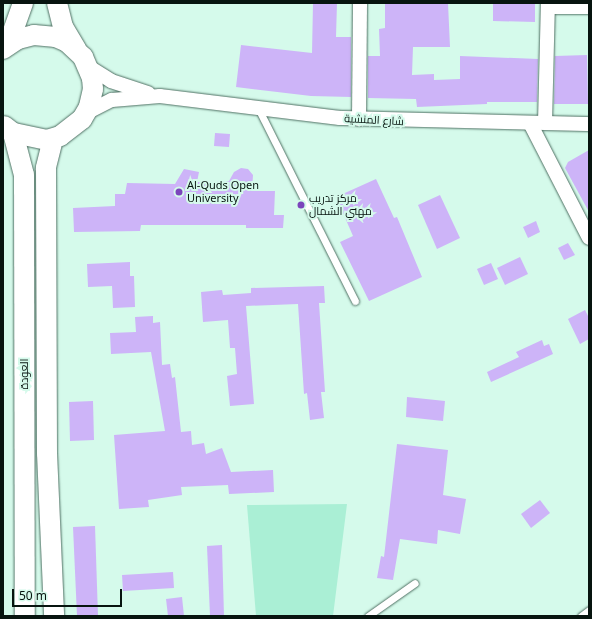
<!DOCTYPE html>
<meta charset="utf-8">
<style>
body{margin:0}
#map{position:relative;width:592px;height:619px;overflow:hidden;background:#d5faeb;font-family:"Noto Sans",Cairo,sans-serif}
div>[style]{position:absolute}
.green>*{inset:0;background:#aaefd5}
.building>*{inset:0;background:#cdb4f8}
.roads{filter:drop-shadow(0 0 1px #507164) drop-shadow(0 0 1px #507164)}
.service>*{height:7px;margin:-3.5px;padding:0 3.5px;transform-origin:3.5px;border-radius:3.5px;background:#fff}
.minor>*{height:14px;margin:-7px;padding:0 7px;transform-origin:7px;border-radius:7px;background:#fff}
.secondary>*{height:20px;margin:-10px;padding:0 10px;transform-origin:10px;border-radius:10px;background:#fff}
.dots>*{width:11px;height:11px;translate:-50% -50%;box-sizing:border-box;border:2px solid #d5faeb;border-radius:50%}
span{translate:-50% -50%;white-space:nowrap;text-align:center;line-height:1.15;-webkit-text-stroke:4px #d5faeb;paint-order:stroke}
.street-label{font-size:11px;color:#07140f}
.poi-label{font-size:11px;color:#07140f}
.left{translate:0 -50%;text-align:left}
.frame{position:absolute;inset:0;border:4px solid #07140f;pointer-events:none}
.scale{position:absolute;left:12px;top:589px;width:110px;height:18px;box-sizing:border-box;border:2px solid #07140f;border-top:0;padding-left:5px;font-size:12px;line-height:14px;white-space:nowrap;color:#07140f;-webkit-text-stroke:3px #d5faeb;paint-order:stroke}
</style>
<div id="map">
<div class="green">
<i style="clip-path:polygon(347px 504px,333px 616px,256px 616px,247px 505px)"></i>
</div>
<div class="building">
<i style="clip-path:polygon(313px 3px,337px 3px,336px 37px,351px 37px,351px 97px,311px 96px,236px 87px,241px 45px,312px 53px)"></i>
<i style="clip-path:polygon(385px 3px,448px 3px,450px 47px,413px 47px,412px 75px,434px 74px,434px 80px,460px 79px,460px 56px,538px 59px,537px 102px,487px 102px,487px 104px,417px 107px,416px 99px,368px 98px,368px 56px,380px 56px,379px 29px,385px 28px)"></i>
<i style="clip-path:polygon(493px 3px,535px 3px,535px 22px,493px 21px)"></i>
<i style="clip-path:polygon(587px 55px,588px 104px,554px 104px,555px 56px)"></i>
<i style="clip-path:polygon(215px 133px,230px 134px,229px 147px,214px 146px)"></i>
<i style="clip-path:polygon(589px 150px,589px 212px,565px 168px,568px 162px)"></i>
<i style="clip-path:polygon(241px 168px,248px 169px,253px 175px,252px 191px,275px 191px,274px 215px,284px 215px,283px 228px,246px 228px,246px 225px,141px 225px,140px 231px,74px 232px,73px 208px,115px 206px,115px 194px,125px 194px,127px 183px,175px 184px,184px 169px,199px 172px,197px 182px,229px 181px,234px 172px)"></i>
<i style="clip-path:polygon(376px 179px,394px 218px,397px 217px,422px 277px,369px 301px,340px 242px,353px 236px,336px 197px)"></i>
<i style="clip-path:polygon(440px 195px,460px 238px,437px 249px,418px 205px)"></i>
<i style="clip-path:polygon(536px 221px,540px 232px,528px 238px,523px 227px)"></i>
<i style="clip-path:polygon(568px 243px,575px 255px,564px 260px,558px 248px)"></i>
<i style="clip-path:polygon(520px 257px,528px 274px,505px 285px,497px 268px)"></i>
<i style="clip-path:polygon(130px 262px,130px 276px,134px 276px,135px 307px,113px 308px,112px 286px,88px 287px,87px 264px)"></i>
<i style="clip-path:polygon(491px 263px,498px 279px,484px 285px,477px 269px)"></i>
<i style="clip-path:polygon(324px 286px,325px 303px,319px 303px,325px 392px,321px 392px,324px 418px,310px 420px,307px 393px,304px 394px,298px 304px,246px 306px,254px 404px,230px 406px,227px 376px,237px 374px,235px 348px,230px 348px,228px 320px,203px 322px,201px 292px,222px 290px,223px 295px,251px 293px,251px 288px)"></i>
<i style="clip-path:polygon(585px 310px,589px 318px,589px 339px,580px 344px,568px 319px)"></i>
<i style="clip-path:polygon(153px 316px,153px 323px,160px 322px,162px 365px,170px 364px,172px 378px,175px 377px,181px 432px,191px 431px,192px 445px,204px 443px,206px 454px,222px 448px,231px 472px,273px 470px,274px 492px,229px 494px,228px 485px,181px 487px,182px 495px,148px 500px,149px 507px,119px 509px,114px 435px,165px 431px,151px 352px,111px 354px,110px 333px,136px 332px,135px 317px)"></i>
<i style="clip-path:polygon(542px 340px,544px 346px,549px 344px,553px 354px,491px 382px,487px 372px,519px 357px,516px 352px)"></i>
<i style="clip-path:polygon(407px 397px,445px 401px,443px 421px,406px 417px)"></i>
<i style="clip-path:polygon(93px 401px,94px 440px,70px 441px,69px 402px)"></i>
<i style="clip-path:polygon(397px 444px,448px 450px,443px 495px,466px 499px,460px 534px,438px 530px,437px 544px,400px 539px,393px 580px,377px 578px,381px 556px,384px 557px)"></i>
<i style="clip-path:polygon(540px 500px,550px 513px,531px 528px,521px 514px)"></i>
<i style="clip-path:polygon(95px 526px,98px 616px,77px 616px,73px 527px)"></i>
<i style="clip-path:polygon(222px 545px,224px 616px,210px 616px,207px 546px)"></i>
<i style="clip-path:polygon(173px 572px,174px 588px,123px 591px,122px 575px)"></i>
<i style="clip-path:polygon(182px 597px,184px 616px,168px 616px,166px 599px)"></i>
</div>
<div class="roads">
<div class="service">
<i style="left:258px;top:108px;width:216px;rotate:63.3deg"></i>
<i style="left:368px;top:616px;width:57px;rotate:-35.1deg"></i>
<i style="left:581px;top:616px;width:10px;rotate:-37deg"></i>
</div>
<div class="minor">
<i style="left:548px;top:7px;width:41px"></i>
<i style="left:89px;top:67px;width:26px;rotate:32deg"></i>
<i style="left:111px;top:81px;width:39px;rotate:18deg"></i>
<i style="left:86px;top:113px;width:29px;rotate:-27deg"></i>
<i style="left:112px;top:100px;width:48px;rotate:-4.8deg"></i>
<i style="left:160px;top:96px;width:181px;rotate:7deg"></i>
<i style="left:340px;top:118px;width:249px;rotate:1.4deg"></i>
<i style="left:359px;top:119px;width:116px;rotate:-89.5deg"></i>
<i style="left:530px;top:123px;width:129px;rotate:62.8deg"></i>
<i style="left:545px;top:123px;width:120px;rotate:-88.6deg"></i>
</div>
<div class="secondary">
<i style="left:57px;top:3px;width:25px;rotate:76deg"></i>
<i style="left:63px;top:27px;width:26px;rotate:59deg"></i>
<i style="left:8px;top:45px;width:45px;rotate:-70.3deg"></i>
<i style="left:3px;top:49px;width:18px;rotate:-34deg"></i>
<i style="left:18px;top:39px;width:16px;rotate:-14deg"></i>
<i style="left:34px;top:35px;width:22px;rotate:5deg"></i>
<i style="left:56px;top:37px;width:12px;rotate:24deg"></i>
<i style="left:67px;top:42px;width:22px;rotate:43deg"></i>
<i style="left:83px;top:57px;width:23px;rotate:67deg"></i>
<i style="left:92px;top:78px;width:11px;rotate:85deg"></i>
<i style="left:93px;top:89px;width:18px;rotate:103deg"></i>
<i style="left:89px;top:107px;width:14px;rotate:120deg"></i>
<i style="left:82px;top:119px;width:28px;rotate:142deg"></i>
<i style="left:60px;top:136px;width:14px;rotate:163deg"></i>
<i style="left:47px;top:140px;width:35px;rotate:-168deg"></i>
<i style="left:13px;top:133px;width:11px;rotate:-142deg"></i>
<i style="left:13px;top:133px;width:43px;rotate:75.3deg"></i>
<i style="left:24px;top:175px;width:441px;rotate:89.9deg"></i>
<i style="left:53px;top:139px;width:30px;rotate:104deg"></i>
<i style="left:46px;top:168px;width:285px;rotate:89.8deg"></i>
<i style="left:47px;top:453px;width:163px;rotate:87.5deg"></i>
</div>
</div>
<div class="dots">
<i style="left:179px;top:192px;background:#7b45bc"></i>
<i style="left:301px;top:205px;background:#7b45bc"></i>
</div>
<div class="street-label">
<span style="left:374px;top:120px;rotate:3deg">شارع المنشية</span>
<span style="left:24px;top:374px;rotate:-90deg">العودة</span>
</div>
<div class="poi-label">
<span class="left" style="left:187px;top:192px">Al-Quds Open<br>University</span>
<span class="left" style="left:309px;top:205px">مركز تدريب<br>مهني الشمال</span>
</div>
<div class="frame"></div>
<div class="scale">50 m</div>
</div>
